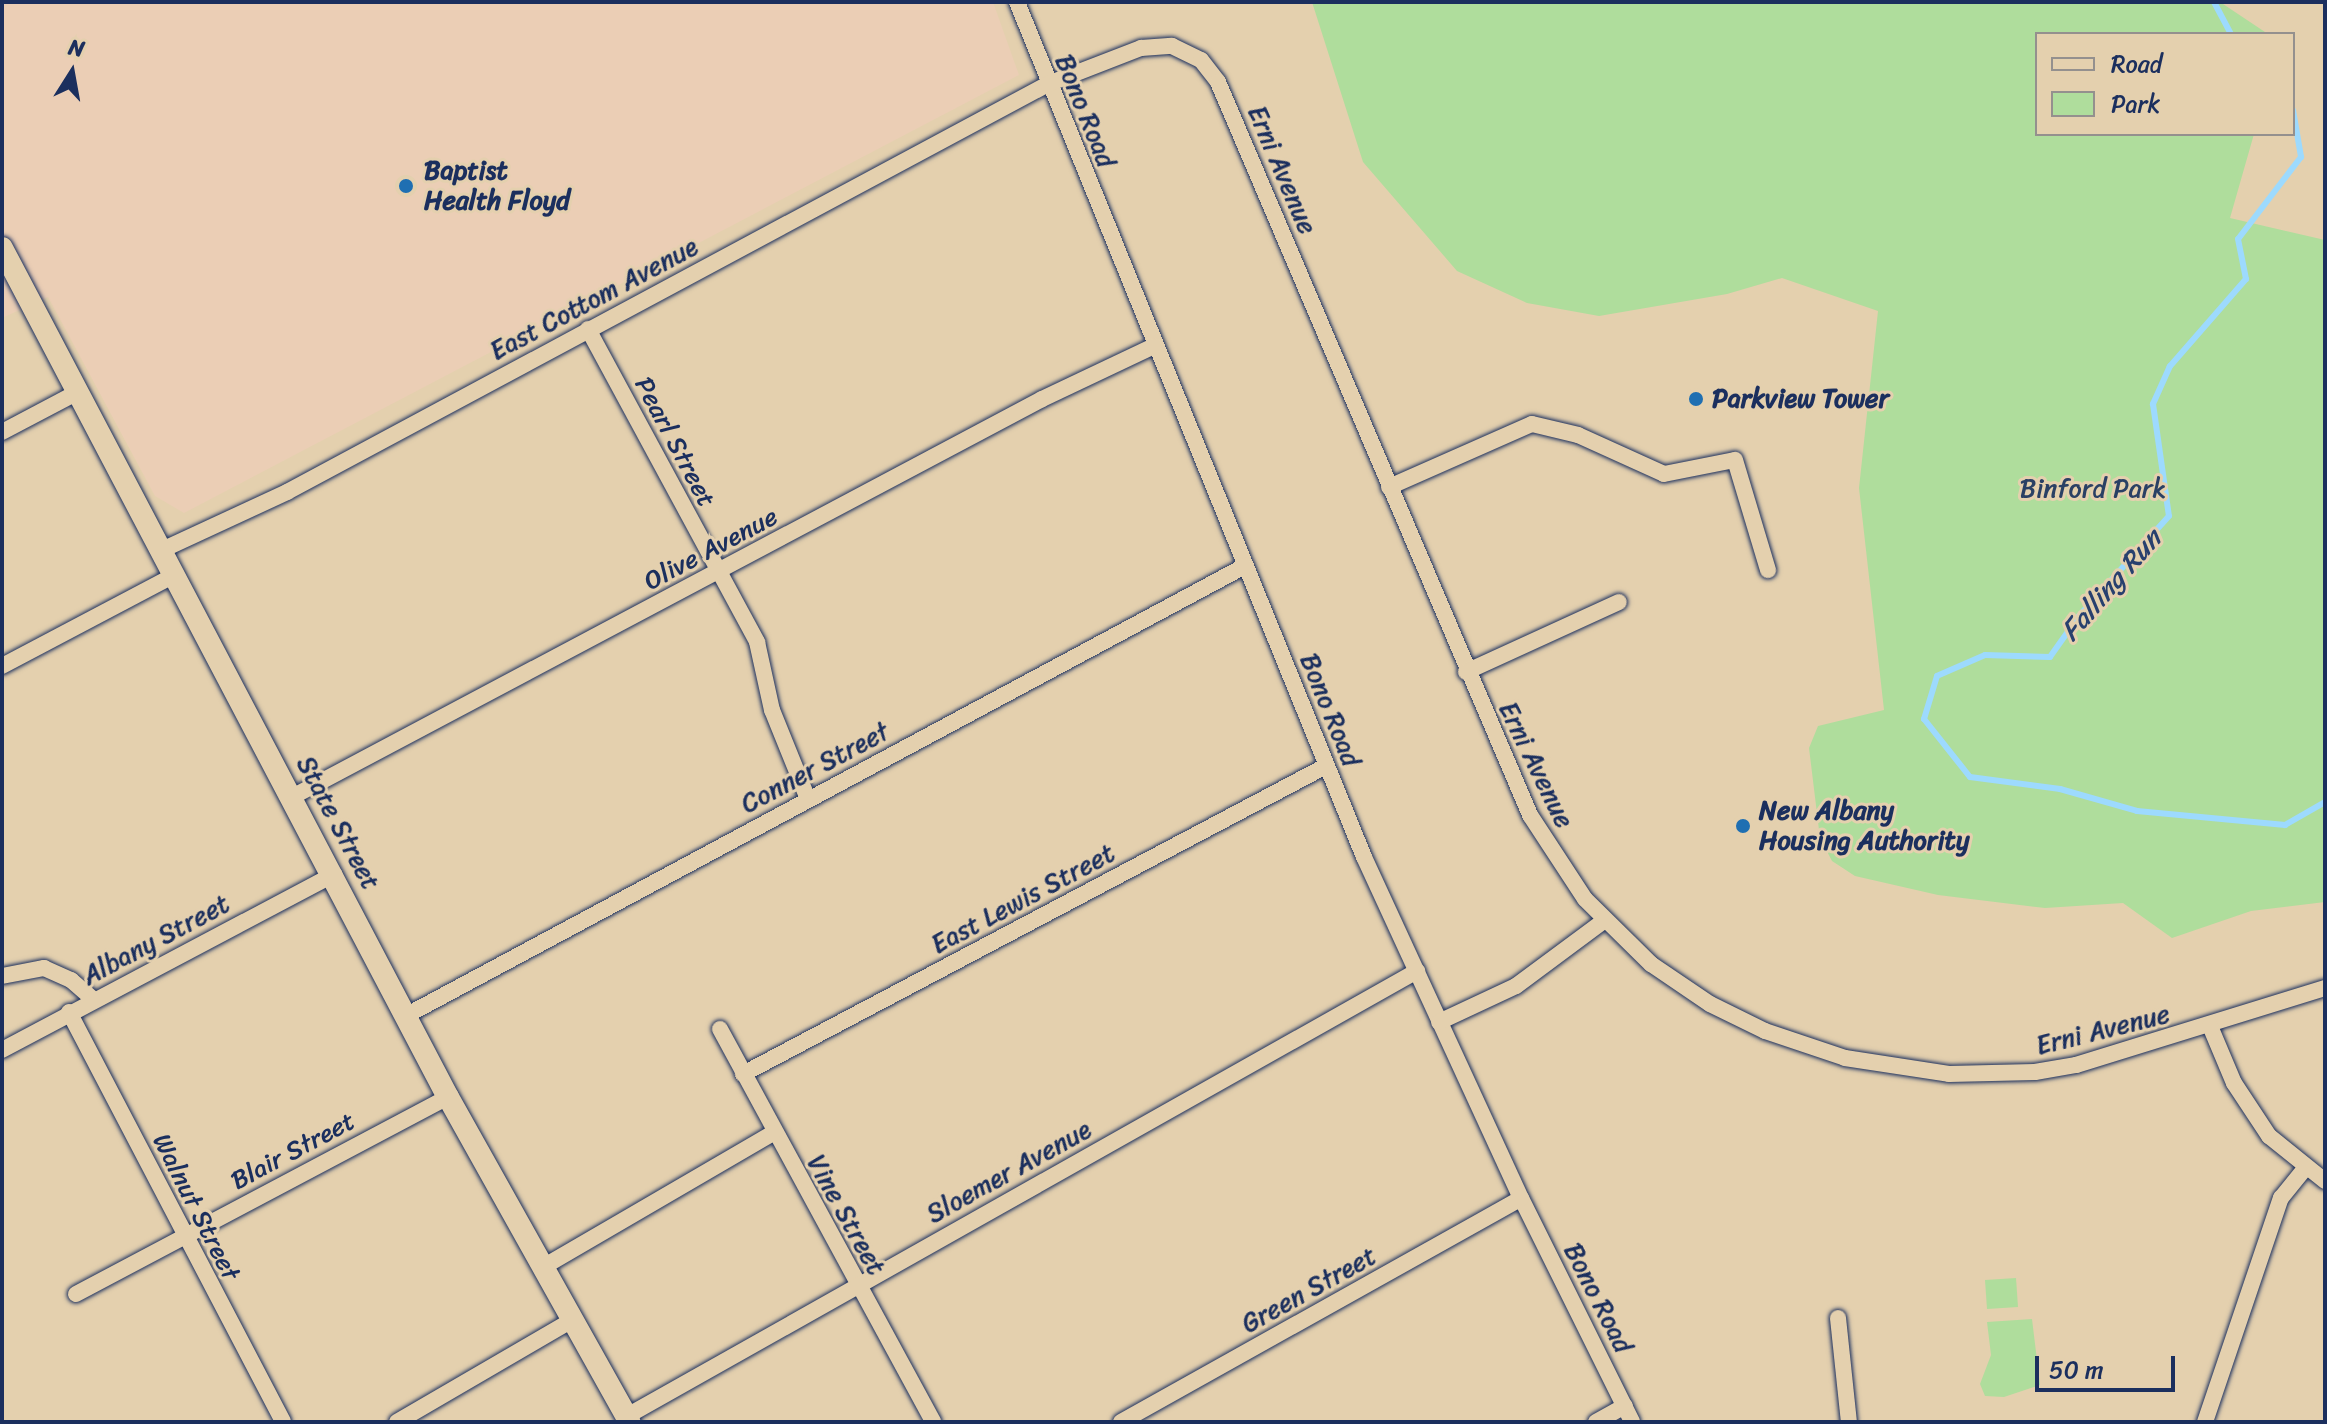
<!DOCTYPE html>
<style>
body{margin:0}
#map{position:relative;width:2327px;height:1424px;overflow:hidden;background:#e4d0ae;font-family:Sriracha,sans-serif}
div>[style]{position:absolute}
.built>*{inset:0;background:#ebceb5}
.green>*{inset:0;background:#afdd9c}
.stream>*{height:6px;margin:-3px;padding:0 3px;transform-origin:3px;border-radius:3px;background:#9ddafe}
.roads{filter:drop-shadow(0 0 2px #1b2f5e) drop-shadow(0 0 2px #1b2f5e)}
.street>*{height:16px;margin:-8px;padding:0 8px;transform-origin:8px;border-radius:8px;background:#e4d0ae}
.secondary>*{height:22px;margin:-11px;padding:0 11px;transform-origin:11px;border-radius:11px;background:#e4d0ae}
.dots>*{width:22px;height:22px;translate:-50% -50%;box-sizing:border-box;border:4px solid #e4d0ae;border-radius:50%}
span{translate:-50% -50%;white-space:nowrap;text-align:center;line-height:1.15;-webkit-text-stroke:6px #e4d0ae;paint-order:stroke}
.street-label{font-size:26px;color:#1b2f5e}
.poi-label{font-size:26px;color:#1b2f5e;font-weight:700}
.left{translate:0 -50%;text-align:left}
.park-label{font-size:26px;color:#2a4064}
.water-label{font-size:28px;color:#28406e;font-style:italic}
.frame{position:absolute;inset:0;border:4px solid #1b2f5e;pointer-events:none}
.legend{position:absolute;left:2035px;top:32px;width:260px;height:104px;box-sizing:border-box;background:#e4d0ae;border:2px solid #94908e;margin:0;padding:10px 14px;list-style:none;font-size:24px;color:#1b2f5e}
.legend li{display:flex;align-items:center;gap:16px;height:40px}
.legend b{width:40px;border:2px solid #94908e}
.north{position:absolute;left:32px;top:32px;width:80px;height:80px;-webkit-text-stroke:6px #e4d0ae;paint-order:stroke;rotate:11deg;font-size:22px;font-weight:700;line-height:32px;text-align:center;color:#1b2f5e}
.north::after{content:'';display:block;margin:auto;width:28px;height:36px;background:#1b2f5e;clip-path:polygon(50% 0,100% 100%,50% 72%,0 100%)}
.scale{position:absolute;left:2035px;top:1356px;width:140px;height:36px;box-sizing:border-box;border:4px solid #1b2f5e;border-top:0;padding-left:10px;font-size:24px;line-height:28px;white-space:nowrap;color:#1b2f5e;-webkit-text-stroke:6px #e4d0ae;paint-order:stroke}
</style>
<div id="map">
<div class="built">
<i style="clip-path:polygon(2px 2px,993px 2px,1019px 75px,184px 513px,155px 496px,48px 297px,2px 318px)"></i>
</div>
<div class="green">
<i style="clip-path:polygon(1312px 2px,2220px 2px,2268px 34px,2037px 34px,2037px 134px,2254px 134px,2230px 218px,2325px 240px,2325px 902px,2251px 911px,2172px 938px,2123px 903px,2045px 908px,1938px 895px,1855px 876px,1832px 861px,1820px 838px,1809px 748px,1818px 726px,1884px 710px,1859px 488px,1878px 311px,1782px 278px,1727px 294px,1599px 316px,1527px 303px,1457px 271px,1363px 162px)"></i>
<i style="clip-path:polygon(2016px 1278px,2018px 1307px,1987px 1309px,1985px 1280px)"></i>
<i style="clip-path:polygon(2032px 1319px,2040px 1385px,2004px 1397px,1985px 1396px,1980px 1384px,1991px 1355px,1987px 1322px)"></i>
</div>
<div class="stream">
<i style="left:2214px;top:2px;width:36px;rotate:62deg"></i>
<i style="left:2293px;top:110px;width:48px;rotate:80.3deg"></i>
<i style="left:2301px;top:157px;width:103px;rotate:127.5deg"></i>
<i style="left:2238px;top:239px;width:41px;rotate:78.7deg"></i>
<i style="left:2246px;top:279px;width:116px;rotate:131.1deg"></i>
<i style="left:2170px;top:366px;width:42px;rotate:114.1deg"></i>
<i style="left:2153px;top:404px;width:113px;rotate:81.9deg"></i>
<i style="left:2169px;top:516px;width:135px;rotate:132deg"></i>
<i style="left:2079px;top:616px;width:50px;rotate:125.3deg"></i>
<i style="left:2050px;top:657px;width:65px;rotate:-178.2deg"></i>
<i style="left:1985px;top:655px;width:52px;rotate:156.4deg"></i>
<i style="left:1937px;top:676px;width:45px;rotate:106.8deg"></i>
<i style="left:1924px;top:719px;width:74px;rotate:51.6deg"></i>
<i style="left:1970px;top:777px;width:91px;rotate:7.6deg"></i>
<i style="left:2060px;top:789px;width:80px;rotate:15.9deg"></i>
<i style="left:2137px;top:811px;width:149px;rotate:5.4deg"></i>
<i style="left:2285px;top:825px;width:46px;rotate:-29.9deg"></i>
</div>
<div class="roads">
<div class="street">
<i style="left:1017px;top:2px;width:923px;rotate:67.91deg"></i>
<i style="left:1364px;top:857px;width:375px;rotate:65.3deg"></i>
<i style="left:1521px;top:1198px;width:250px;rotate:63.6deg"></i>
<i style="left:588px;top:329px;width:356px;rotate:61.6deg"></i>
<i style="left:757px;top:642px;width:70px;rotate:77.6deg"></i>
<i style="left:772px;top:710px;width:96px;rotate:68deg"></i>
<i style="left:2px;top:432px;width:84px;rotate:-27.8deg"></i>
<i style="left:1389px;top:487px;width:156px;rotate:-23.8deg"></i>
<i style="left:1532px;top:424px;width:47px;rotate:13.4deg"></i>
<i style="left:1578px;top:435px;width:94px;rotate:24.4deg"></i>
<i style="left:1664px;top:474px;width:72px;rotate:-11.2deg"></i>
<i style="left:1735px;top:460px;width:115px;rotate:73.3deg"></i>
<i style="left:160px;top:551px;width:140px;rotate:-24.9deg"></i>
<i style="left:287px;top:492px;width:863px;rotate:-28.2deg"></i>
<i style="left:1048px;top:84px;width:100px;rotate:-21.2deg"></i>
<i style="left:1141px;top:48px;width:31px;rotate:-4deg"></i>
<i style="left:1172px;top:46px;width:32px;rotate:26deg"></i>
<i style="left:1201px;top:60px;width:28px;rotate:52deg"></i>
<i style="left:1218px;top:82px;width:797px;rotate:66.94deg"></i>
<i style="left:1530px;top:815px;width:100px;rotate:56.8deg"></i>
<i style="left:1585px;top:899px;width:93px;rotate:44.6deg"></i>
<i style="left:1651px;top:964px;width:71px;rotate:34.1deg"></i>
<i style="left:1710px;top:1004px;width:61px;rotate:26.1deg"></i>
<i style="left:1765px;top:1031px;width:84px;rotate:18.6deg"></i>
<i style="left:1845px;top:1058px;width:105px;rotate:8.7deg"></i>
<i style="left:1949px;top:1074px;width:86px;rotate:-1.3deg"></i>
<i style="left:2035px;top:1072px;width:42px;rotate:-9.7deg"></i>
<i style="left:2076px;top:1065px;width:261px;rotate:-17.2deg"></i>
<i style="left:2px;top:666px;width:193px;rotate:-27.8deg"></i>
<i style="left:1466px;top:672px;width:168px;rotate:-24.6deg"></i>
<i style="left:292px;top:797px;width:849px;rotate:-27.95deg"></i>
<i style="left:1042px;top:399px;width:124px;rotate:-25.3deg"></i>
<i style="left:2px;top:976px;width:43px;rotate:-10.8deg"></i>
<i style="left:44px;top:968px;width:30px;rotate:24deg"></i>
<i style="left:71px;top:980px;width:30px;rotate:41deg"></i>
<i style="left:69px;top:1012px;width:462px;rotate:62.4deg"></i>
<i style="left:409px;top:1014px;width:948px;rotate:-28.19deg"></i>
<i style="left:1439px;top:1022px;width:85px;rotate:-25.1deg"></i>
<i style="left:1516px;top:986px;width:111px;rotate:-36.6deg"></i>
<i style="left:2210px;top:1026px;width:62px;rotate:67.2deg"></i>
<i style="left:2234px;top:1083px;width:64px;rotate:56.6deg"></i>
<i style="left:2269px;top:1136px;width:72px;rotate:38.8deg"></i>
<i style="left:720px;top:1029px;width:447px;rotate:61.5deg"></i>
<i style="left:2px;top:1050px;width:376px;rotate:-27.9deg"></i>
<i style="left:743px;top:1074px;width:659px;rotate:-27.85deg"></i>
<i style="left:543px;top:1267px;width:266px;rotate:-30.2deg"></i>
<i style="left:76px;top:1294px;width:421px;rotate:-27.9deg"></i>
<i style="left:1838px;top:1318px;width:105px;rotate:84deg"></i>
<i style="left:627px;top:1416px;width:907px;rotate:-29.39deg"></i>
<i style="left:397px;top:1422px;width:203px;rotate:-30.2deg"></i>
<i style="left:1121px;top:1422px;width:458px;rotate:-29.2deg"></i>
<i style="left:1596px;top:1422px;width:33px;rotate:-29deg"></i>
<i style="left:2205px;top:1422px;width:237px;rotate:-71.3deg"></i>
<i style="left:2281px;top:1198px;width:38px;rotate:-51deg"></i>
</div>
<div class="secondary">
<i style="left:2px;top:248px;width:959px;rotate:62.29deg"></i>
<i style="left:448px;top:1097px;width:372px;rotate:60.8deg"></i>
</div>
</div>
<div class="dots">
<i style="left:406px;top:186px;background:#1f6fb2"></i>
<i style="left:1696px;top:399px;background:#1f6fb2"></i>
<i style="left:1743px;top:826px;background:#1f6fb2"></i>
</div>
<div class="street-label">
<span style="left:1085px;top:111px;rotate:68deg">Bono Road</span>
<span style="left:1282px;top:170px;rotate:67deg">Erni Avenue</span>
<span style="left:594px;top:299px;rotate:-28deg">East Cottom Avenue</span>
<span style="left:675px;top:442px;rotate:62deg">Pearl Street</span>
<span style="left:711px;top:549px;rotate:-28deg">Olive Avenue</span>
<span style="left:1330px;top:710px;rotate:68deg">Bono Road</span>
<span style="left:1536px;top:765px;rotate:64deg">Erni Avenue</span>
<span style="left:815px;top:768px;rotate:-28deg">Conner Street</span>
<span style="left:338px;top:823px;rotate:62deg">State Street</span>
<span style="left:1023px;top:899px;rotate:-28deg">East Lewis Street</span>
<span style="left:156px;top:940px;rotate:-28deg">Albany Street</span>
<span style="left:2103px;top:1030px;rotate:-14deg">Erni Avenue</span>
<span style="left:293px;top:1151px;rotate:-28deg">Blair Street</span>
<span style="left:1009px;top:1172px;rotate:-29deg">Sloemer Avenue</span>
<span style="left:196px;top:1207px;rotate:63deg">Walnut Street</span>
<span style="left:846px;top:1215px;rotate:61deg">Vine Street</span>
<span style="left:1309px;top:1290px;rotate:-29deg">Green Street</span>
<span style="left:1598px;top:1298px;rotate:63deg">Bono Road</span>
</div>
<div class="poi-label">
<span class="left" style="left:424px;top:186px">Baptist<br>Health Floyd</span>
<span class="left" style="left:1712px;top:399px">Parkview Tower</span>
<span class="left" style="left:1759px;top:826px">New Albany<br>Housing Authority</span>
</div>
<div class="park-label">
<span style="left:2093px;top:489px">Binford Park</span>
</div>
<div class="water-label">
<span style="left:2111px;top:585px;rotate:-49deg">Falling Run</span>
</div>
<div class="frame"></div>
<ul class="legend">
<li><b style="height:10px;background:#e4d0ae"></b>Road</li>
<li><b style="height:22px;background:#afdd9c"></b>Park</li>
</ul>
<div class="north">N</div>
<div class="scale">50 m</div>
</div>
